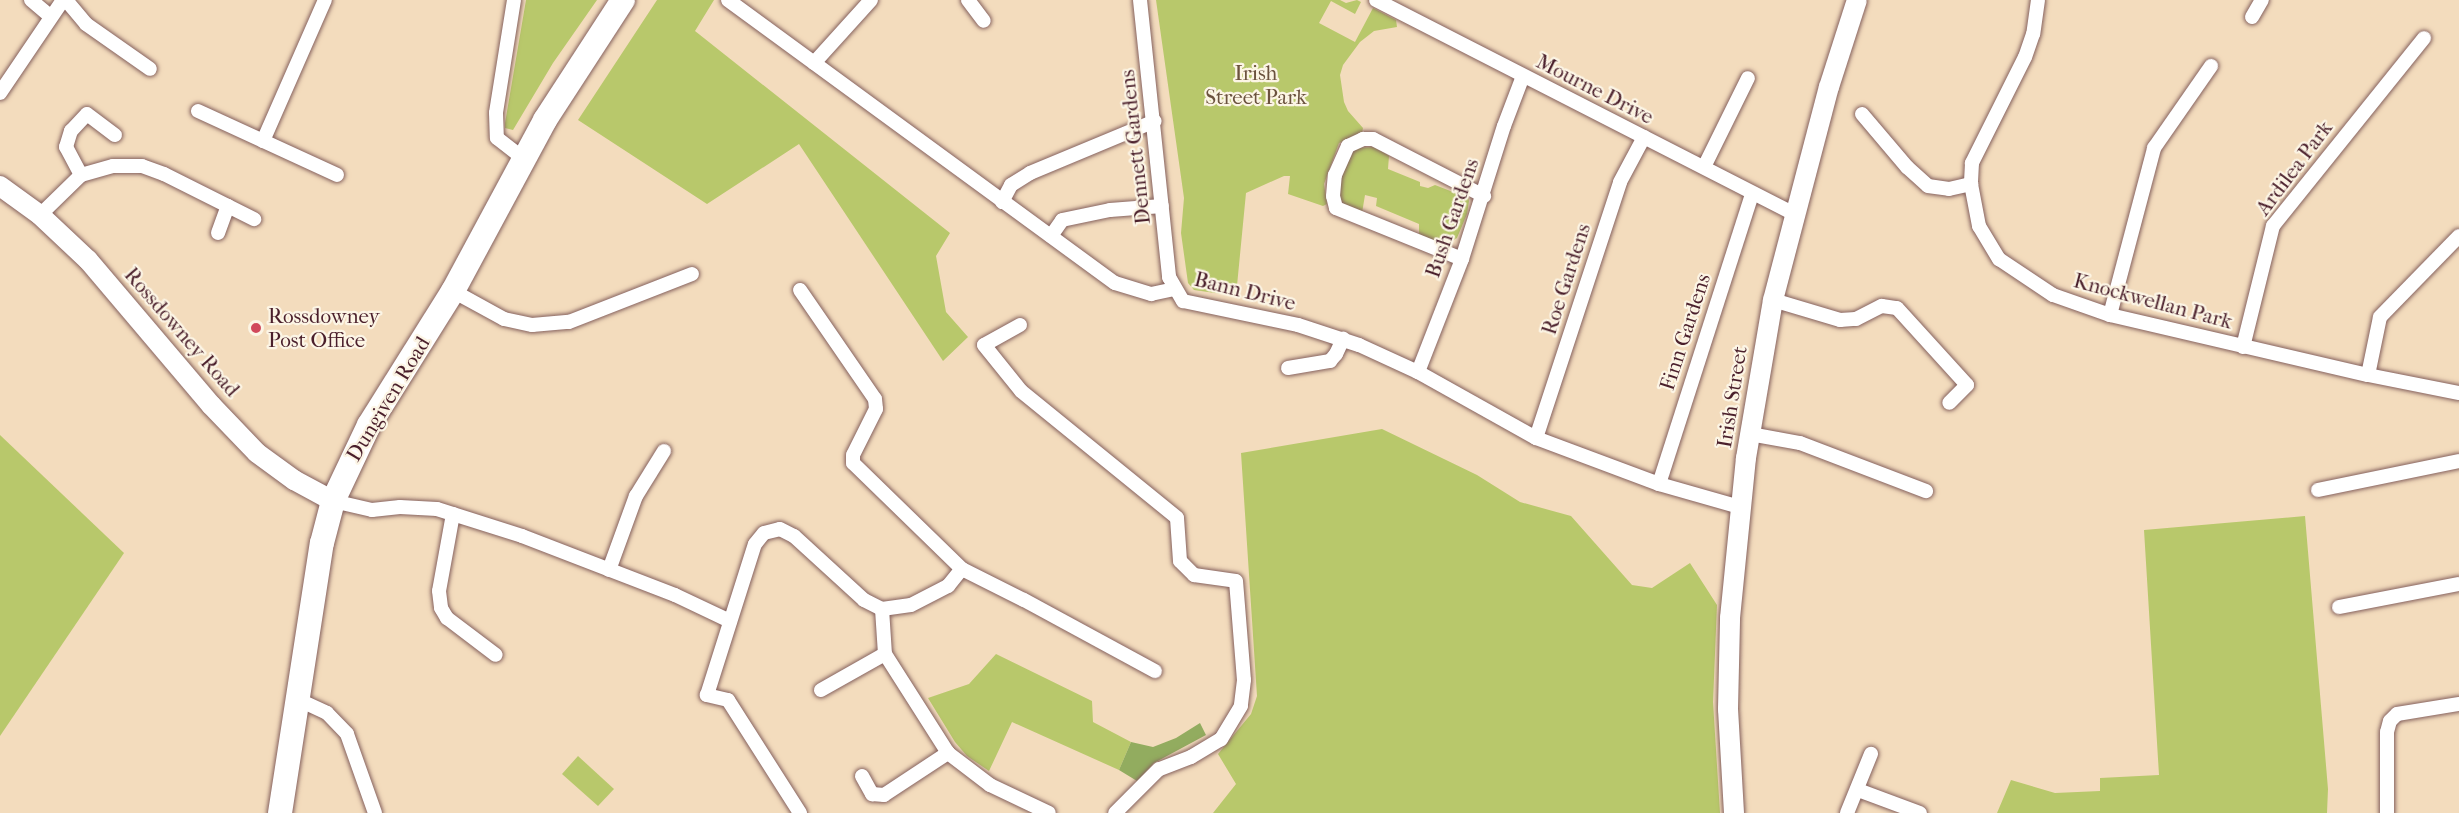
<!DOCTYPE html>
<style>
body{margin:0}
#map{position:relative;width:2459px;height:813px;overflow:hidden;background:#f3dcbd;font-family:"IM FELL French Canon",serif}
div>[style]{position:absolute}
.green>*{inset:0;background:#b8c86b}
.forest>*{inset:0;background:#92ac5f}
.roads{filter:drop-shadow(0 0 2px #85615e) drop-shadow(0 0 2px #85615e)}
.street>*{height:14px;margin:-7px;padding:0 7px;transform-origin:7px;border-radius:7px;background:#fff}
.secondary>*{height:20px;margin:-10px;padding:0 10px;transform-origin:10px;border-radius:10px;background:#fff}
.highway>*{height:24px;margin:-12px;padding:0 12px;transform-origin:12px;border-radius:12px;background:#fff}
.dots>*{width:16px;height:16px;translate:-50% -50%;box-sizing:border-box;border:3px solid #fcf5e5;border-radius:50%}
span{translate:-50% -50%;white-space:nowrap;text-align:center;line-height:1.15;-webkit-text-stroke:4.5px #fcf5e5;paint-order:stroke}
.park-label{font-size:21px;color:#6b523e}
.street-label{font-size:21px;color:#4a1f2b}
.poi-label{font-size:21px;color:#4a1f2b}
.left{translate:0 -50%;text-align:left}
</style>
<div id="map">
<div class="green">
<i style="clip-path:polygon(526px 0,597px 0,553px 63px,513px 130px,505px 128px,505px 123px)"></i>
<i style="clip-path:polygon(657px 0,714px 0,695px 31px,950px 233px,936px 256px,946px 312px,968px 337px,943px 361px,799px 144px,707px 204px,578px 120px)"></i>
<i style="clip-path:polygon(1156px 0,1340px 0,1346px 3px,1357px 0,1361px 2px,1355px 14px,1331px 1px,1319px 23px,1355px 42px,1373px 8px,1396px 20px,1397px 27px,1374px 31px,1360px 42px,1343px 65px,1340px 75px,1344px 102px,1348px 111px,1363px 128px,1362px 133px,1339px 143px,1324px 184px,1327px 204px,1323px 206px,1288px 194px,1290px 176px,1284px 176px,1246px 193px,1236px 296px,1194px 290px,1188px 283px,1181px 233px,1184px 198px)"></i>
<i style="clip-path:polygon(1376px 147px,1389px 156px,1388px 169px,1420px 182px,1420px 186px,1428px 188px,1435px 185px,1453px 192px,1455px 189px,1462px 189px,1467px 194px,1469px 201px,1467px 214px,1457px 238px,1442px 247px,1419px 235px,1419px 224px,1376px 206px,1377px 198px,1365px 195px,1362px 213px,1348px 208px,1342px 202px,1338px 192px,1344px 168px,1353px 148px)"></i>
<i style="clip-path:polygon(1382px 429px,1477px 475px,1520px 502px,1571px 516px,1632px 585px,1652px 588px,1690px 563px,1717px 605px,1713px 702px,1720px 813px,1213px 813px,1236px 784px,1218px 754px,1251px 714px,1257px 696px,1241px 453px)"></i>
<i style="clip-path:polygon(0 435px,124px 553px,0 736px)"></i>
<i style="clip-path:polygon(2305px 516px,2328px 789px,2327px 813px,1997px 813px,2011px 780px,2055px 793px,2100px 791px,2100px 778px,2159px 775px,2144px 530px)"></i>
<i style="clip-path:polygon(996px 654px,1092px 701px,1093px 722px,1131px 742px,1119px 770px,1012px 722px,989px 771px,967px 756px,955px 742px,928px 698px,969px 684px)"></i>
<i style="clip-path:polygon(578px 756px,614px 789px,598px 806px,562px 774px)"></i>
</div>
<div class="forest">
<i style="clip-path:polygon(1200px 723px,1206px 735px,1154px 763px,1137px 781px,1119px 770px,1131px 742px,1153px 747px,1176px 738px)"></i>
</div>
<div class="roads">
<div class="street">
<i style="left:31px;top:0;width:25px;rotate:40deg"></i>
<i style="left:66px;top:0;width:31px;rotate:50deg"></i>
<i style="left:86px;top:24px;width:78px;rotate:35.1deg"></i>
<i style="left:514px;top:0;width:114px;rotate:99.1deg"></i>
<i style="left:496px;top:113px;width:25px;rotate:88deg"></i>
<i style="left:497px;top:138px;width:33px;rotate:38deg"></i>
<i style="left:728px;top:0;width:479px;rotate:36.2deg"></i>
<i style="left:1115px;top:283px;width:38px;rotate:17deg"></i>
<i style="left:1151px;top:294px;width:24px;rotate:-12deg"></i>
<i style="left:968px;top:0;width:26px;rotate:53deg"></i>
<i style="left:1140px;top:0;width:279px;rotate:84deg"></i>
<i style="left:1169px;top:277px;width:28px;rotate:60deg"></i>
<i style="left:1183px;top:301px;width:117px;rotate:11.8deg"></i>
<i style="left:1298px;top:325px;width:64px;rotate:18.2deg"></i>
<i style="left:1359px;top:345px;width:65px;rotate:24.6deg"></i>
<i style="left:1418px;top:372px;width:135px;rotate:29.2deg"></i>
<i style="left:1536px;top:438px;width:131px;rotate:20.5deg"></i>
<i style="left:1659px;top:484px;width:84px;rotate:15.9deg"></i>
<i style="left:1376px;top:0;width:470px;rotate:27.1deg"></i>
<i style="left:2038px;top:0;width:34px;rotate:98deg"></i>
<i style="left:2033px;top:34px;width:24px;rotate:109deg"></i>
<i style="left:2025px;top:57px;width:119px;rotate:116.6deg"></i>
<i style="left:1972px;top:163px;width:21px;rotate:93deg"></i>
<i style="left:1971px;top:184px;width:43px;rotate:79.2deg"></i>
<i style="left:1979px;top:226px;width:39px;rotate:59deg"></i>
<i style="left:1999px;top:259px;width:65px;rotate:33.7deg"></i>
<i style="left:2053px;top:295px;width:60px;rotate:19.3deg"></i>
<i style="left:2110px;top:315px;width:265px;rotate:13.1deg"></i>
<i style="left:2368px;top:375px;width:93px;rotate:11.2deg"></i>
<i style="left:2252px;top:17px;width:20px;rotate:-60deg"></i>
<i style="left:814px;top:63px;width:85px;rotate:-47.9deg"></i>
<i style="left:0;top:93px;width:112px;rotate:-55.9deg"></i>
<i style="left:198px;top:111px;width:153px;rotate:24.7deg"></i>
<i style="left:1862px;top:114px;width:70px;rotate:49.7deg"></i>
<i style="left:1907px;top:167px;width:28px;rotate:42deg"></i>
<i style="left:1928px;top:186px;width:21px;rotate:8deg"></i>
<i style="left:1949px;top:189px;width:23px;rotate:-13deg"></i>
<i style="left:263px;top:141px;width:154px;rotate:-66.3deg"></i>
<i style="left:1704px;top:167px;width:99px;rotate:-63.7deg"></i>
<i style="left:81px;top:175px;width:32px;rotate:-118deg"></i>
<i style="left:66px;top:147px;width:17px;rotate:-73deg"></i>
<i style="left:71px;top:131px;width:23px;rotate:-47deg"></i>
<i style="left:87px;top:114px;width:35px;rotate:37deg"></i>
<i style="left:1002px;top:202px;width:19px;rotate:-62deg"></i>
<i style="left:1011px;top:185px;width:22px;rotate:-32deg"></i>
<i style="left:1030px;top:173px;width:135px;rotate:-22.6deg"></i>
<i style="left:40px;top:215px;width:57px;rotate:-44.3deg"></i>
<i style="left:81px;top:175px;width:33px;rotate:-16deg"></i>
<i style="left:113px;top:166px;width:29px"></i>
<i style="left:142px;top:166px;width:23px;rotate:20deg"></i>
<i style="left:164px;top:174px;width:101px;rotate:26.6deg"></i>
<i style="left:218px;top:233px;width:29px;rotate:-70deg"></i>
<i style="left:1051px;top:236px;width:19px;rotate:-55deg"></i>
<i style="left:1062px;top:220px;width:49px;rotate:-11.8deg"></i>
<i style="left:1110px;top:210px;width:52px;rotate:-4.4deg"></i>
<i style="left:1462px;top:259px;width:136px;rotate:-158deg"></i>
<i style="left:1336px;top:208px;width:12px;rotate:-104deg"></i>
<i style="left:1333px;top:196px;width:21px;rotate:-85deg"></i>
<i style="left:1335px;top:175px;width:32px;rotate:-66deg"></i>
<i style="left:1348px;top:146px;width:17px;rotate:-25deg"></i>
<i style="left:1363px;top:139px;width:10px"></i>
<i style="left:1373px;top:139px;width:125px;rotate:27.2deg"></i>
<i style="left:800px;top:290px;width:132px;rotate:55.5deg"></i>
<i style="left:875px;top:399px;width:10px;rotate:84deg"></i>
<i style="left:876px;top:409px;width:51px;rotate:116.6deg"></i>
<i style="left:853px;top:455px;width:8px;rotate:90deg"></i>
<i style="left:853px;top:463px;width:152px;rotate:44.2deg"></i>
<i style="left:962px;top:569px;width:69px;rotate:26.6deg"></i>
<i style="left:1024px;top:600px;width:149px;rotate:28.5deg"></i>
<i style="left:453px;top:291px;width:58px;rotate:28.8deg"></i>
<i style="left:504px;top:319px;width:29px;rotate:12deg"></i>
<i style="left:532px;top:325px;width:37px;rotate:-5deg"></i>
<i style="left:569px;top:322px;width:132px;rotate:-21.3deg"></i>
<i style="left:1773px;top:300px;width:70px;rotate:16.6deg"></i>
<i style="left:1840px;top:320px;width:16px;rotate:-4deg"></i>
<i style="left:1856px;top:319px;width:29px;rotate:-27deg"></i>
<i style="left:1882px;top:306px;width:15px;rotate:8deg"></i>
<i style="left:1897px;top:308px;width:104px;rotate:47.7deg"></i>
<i style="left:1967px;top:385px;width:25px;rotate:135deg"></i>
<i style="left:2110px;top:315px;width:173px;rotate:-75.2deg"></i>
<i style="left:2154px;top:148px;width:100px;rotate:-55.2deg"></i>
<i style="left:1020px;top:325px;width:41px;rotate:150.9deg"></i>
<i style="left:984px;top:345px;width:59px;rotate:51.2deg"></i>
<i style="left:1021px;top:391px;width:201px;rotate:39.1deg"></i>
<i style="left:1177px;top:518px;width:43px;rotate:86deg"></i>
<i style="left:1180px;top:561px;width:20px;rotate:45deg"></i>
<i style="left:1194px;top:575px;width:42px;rotate:8.1deg"></i>
<i style="left:1236px;top:581px;width:99px;rotate:85.4deg"></i>
<i style="left:1244px;top:680px;width:26px;rotate:97deg"></i>
<i style="left:1241px;top:706px;width:39px;rotate:121deg"></i>
<i style="left:1221px;top:739px;width:35px;rotate:149deg"></i>
<i style="left:1191px;top:757px;width:34px;rotate:159deg"></i>
<i style="left:1159px;top:769px;width:62px;rotate:135deg"></i>
<i style="left:2243px;top:347px;width:125px;rotate:-76.1deg"></i>
<i style="left:2273px;top:226px;width:241px;rotate:-51.2deg"></i>
<i style="left:1288px;top:368px;width:43px;rotate:-9.5deg"></i>
<i style="left:1330px;top:361px;width:9px;rotate:-49deg"></i>
<i style="left:1336px;top:354px;width:17px;rotate:-65deg"></i>
<i style="left:1418px;top:372px;width:121px;rotate:-68.7deg"></i>
<i style="left:1462px;top:259px;width:139px;rotate:-72.5deg"></i>
<i style="left:1504px;top:126px;width:53px;rotate:-69.2deg"></i>
<i style="left:2368px;top:375px;width:59px;rotate:-78.3deg"></i>
<i style="left:2380px;top:317px;width:113px;rotate:-45.7deg"></i>
<i style="left:1750px;top:434px;width:51px;rotate:10.2deg"></i>
<i style="left:1800px;top:443px;width:135px;rotate:20.9deg"></i>
<i style="left:1536px;top:438px;width:269px;rotate:-71.8deg"></i>
<i style="left:1620px;top:182px;width:51px;rotate:-61.9deg"></i>
<i style="left:1659px;top:484px;width:305px;rotate:-72.2deg"></i>
<i style="left:2318px;top:490px;width:144px;rotate:-11.6deg"></i>
<i style="left:333px;top:501px;width:40px;rotate:13deg"></i>
<i style="left:372px;top:510px;width:28px;rotate:-6deg"></i>
<i style="left:400px;top:507px;width:37px;rotate:3deg"></i>
<i style="left:437px;top:509px;width:89px;rotate:17.6deg"></i>
<i style="left:522px;top:536px;width:164px;rotate:21.1deg"></i>
<i style="left:675px;top:595px;width:61px;rotate:25.3deg"></i>
<i style="left:453px;top:514px;width:78px;rotate:100.3deg"></i>
<i style="left:439px;top:591px;width:17px;rotate:83deg"></i>
<i style="left:441px;top:608px;width:12px;rotate:59deg"></i>
<i style="left:447px;top:618px;width:61px;rotate:37.1deg"></i>
<i style="left:609px;top:570px;width:79px;rotate:-70deg"></i>
<i style="left:636px;top:496px;width:53px;rotate:-58.1deg"></i>
<i style="left:2339px;top:607px;width:122px;rotate:-10.9deg"></i>
<i style="left:882px;top:609px;width:45px;rotate:86.2deg"></i>
<i style="left:885px;top:654px;width:117px;rotate:57.5deg"></i>
<i style="left:948px;top:753px;width:53px;rotate:37.3deg"></i>
<i style="left:990px;top:785px;width:65px;rotate:25.4deg"></i>
<i style="left:821px;top:690px;width:73px;rotate:-29.4deg"></i>
<i style="left:297px;top:699px;width:33px;rotate:25deg"></i>
<i style="left:327px;top:713px;width:29px;rotate:46deg"></i>
<i style="left:347px;top:734px;width:84px;rotate:70.5deg"></i>
<i style="left:862px;top:776px;width:21px;rotate:61deg"></i>
<i style="left:872px;top:794px;width:12px;rotate:5deg"></i>
<i style="left:884px;top:795px;width:77px;rotate:-33.3deg"></i>
<i style="left:1858px;top:790px;width:66px;rotate:20.4deg"></i>
<i style="left:800px;top:813px;width:134px;rotate:-122.5deg"></i>
<i style="left:728px;top:700px;width:22px;rotate:-167deg"></i>
<i style="left:707px;top:695px;width:158px;rotate:-72.4deg"></i>
<i style="left:755px;top:544px;width:14px;rotate:-51deg"></i>
<i style="left:764px;top:533px;width:16px;rotate:-14deg"></i>
<i style="left:780px;top:529px;width:16px;rotate:27deg"></i>
<i style="left:794px;top:536px;width:95px;rotate:42.4deg"></i>
<i style="left:864px;top:600px;width:20px;rotate:27deg"></i>
<i style="left:882px;top:609px;width:29px;rotate:-8deg"></i>
<i style="left:911px;top:605px;width:42px;rotate:-27.2deg"></i>
<i style="left:948px;top:586px;width:22px;rotate:-51deg"></i>
<i style="left:1847px;top:813px;width:64px;rotate:-67.9deg"></i>
<i style="left:2387px;top:813px;width:81px;rotate:-90deg"></i>
<i style="left:2387px;top:732px;width:11px;rotate:-75deg"></i>
<i style="left:2390px;top:721px;width:10px;rotate:-45deg"></i>
<i style="left:2397px;top:714px;width:63px;rotate:-9.2deg"></i>
</div>
<div class="secondary">
<i style="left:0;top:186px;width:49px;rotate:35.9deg"></i>
<i style="left:40px;top:215px;width:66px;rotate:43.2deg"></i>
<i style="left:88px;top:260px;width:190px;rotate:49.7deg"></i>
<i style="left:211px;top:405px;width:66px;rotate:46.2deg"></i>
<i style="left:257px;top:453px;width:46px;rotate:36.1deg"></i>
<i style="left:294px;top:480px;width:44px;rotate:28.3deg"></i>
<i style="left:1734px;top:813px;width:104px;rotate:-93.3deg"></i>
<i style="left:1728px;top:709px;width:91px;rotate:-88.7deg"></i>
<i style="left:1730px;top:618px;width:161px;rotate:-84.3deg"></i>
<i style="left:1746px;top:458px;width:160px;rotate:-80.3deg"></i>
<i style="left:1773px;top:300px;width:220px;rotate:-75.3deg"></i>
<i style="left:1829px;top:87px;width:91px;rotate:-72.2deg"></i>
</div>
<div class="highway">
<i style="left:280px;top:813px;width:273px;rotate:-81.2deg"></i>
<i style="left:322px;top:543px;width:43px;rotate:-75.3deg"></i>
<i style="left:333px;top:501px;width:84px;rotate:-64.7deg"></i>
<i style="left:369px;top:425px;width:158px;rotate:-57.9deg"></i>
<i style="left:453px;top:291px;width:194px;rotate:-61.7deg"></i>
<i style="left:545px;top:120px;width:143px;rotate:-57deg"></i>
</div>
</div>
<div class="dots">
<i style="left:256px;top:328px;background:#d1495b"></i>
</div>
<div class="park-label">
<span style="left:1256px;top:85px">Irish<br>Street Park</span>
</div>
<div class="street-label">
<span style="left:1595px;top:89px;rotate:27deg">Mourne Drive</span>
<span style="left:1135px;top:147px;rotate:-96deg">Dennett Gardens</span>
<span style="left:2294px;top:168px;rotate:-53deg">Ardilea Park</span>
<span style="left:1452px;top:218px;rotate:-71deg">Bush Gardens</span>
<span style="left:1566px;top:279px;rotate:-72deg">Roe Gardens</span>
<span style="left:1245px;top:291px;rotate:14deg">Bann Drive</span>
<span style="left:2153px;top:301px;rotate:15deg">Knockwellan Park</span>
<span style="left:182px;top:332px;rotate:49deg">Rossdowney Road</span>
<span style="left:1685px;top:332px;rotate:-72deg">Finn Gardens</span>
<span style="left:1732px;top:397px;rotate:-81deg">Irish Street</span>
<span style="left:388px;top:399px;rotate:-59deg">Dungiven Road</span>
</div>
<div class="poi-label">
<span class="left" style="left:268px;top:328px">Rossdowney<br>Post Office</span>
</div>
</div>
